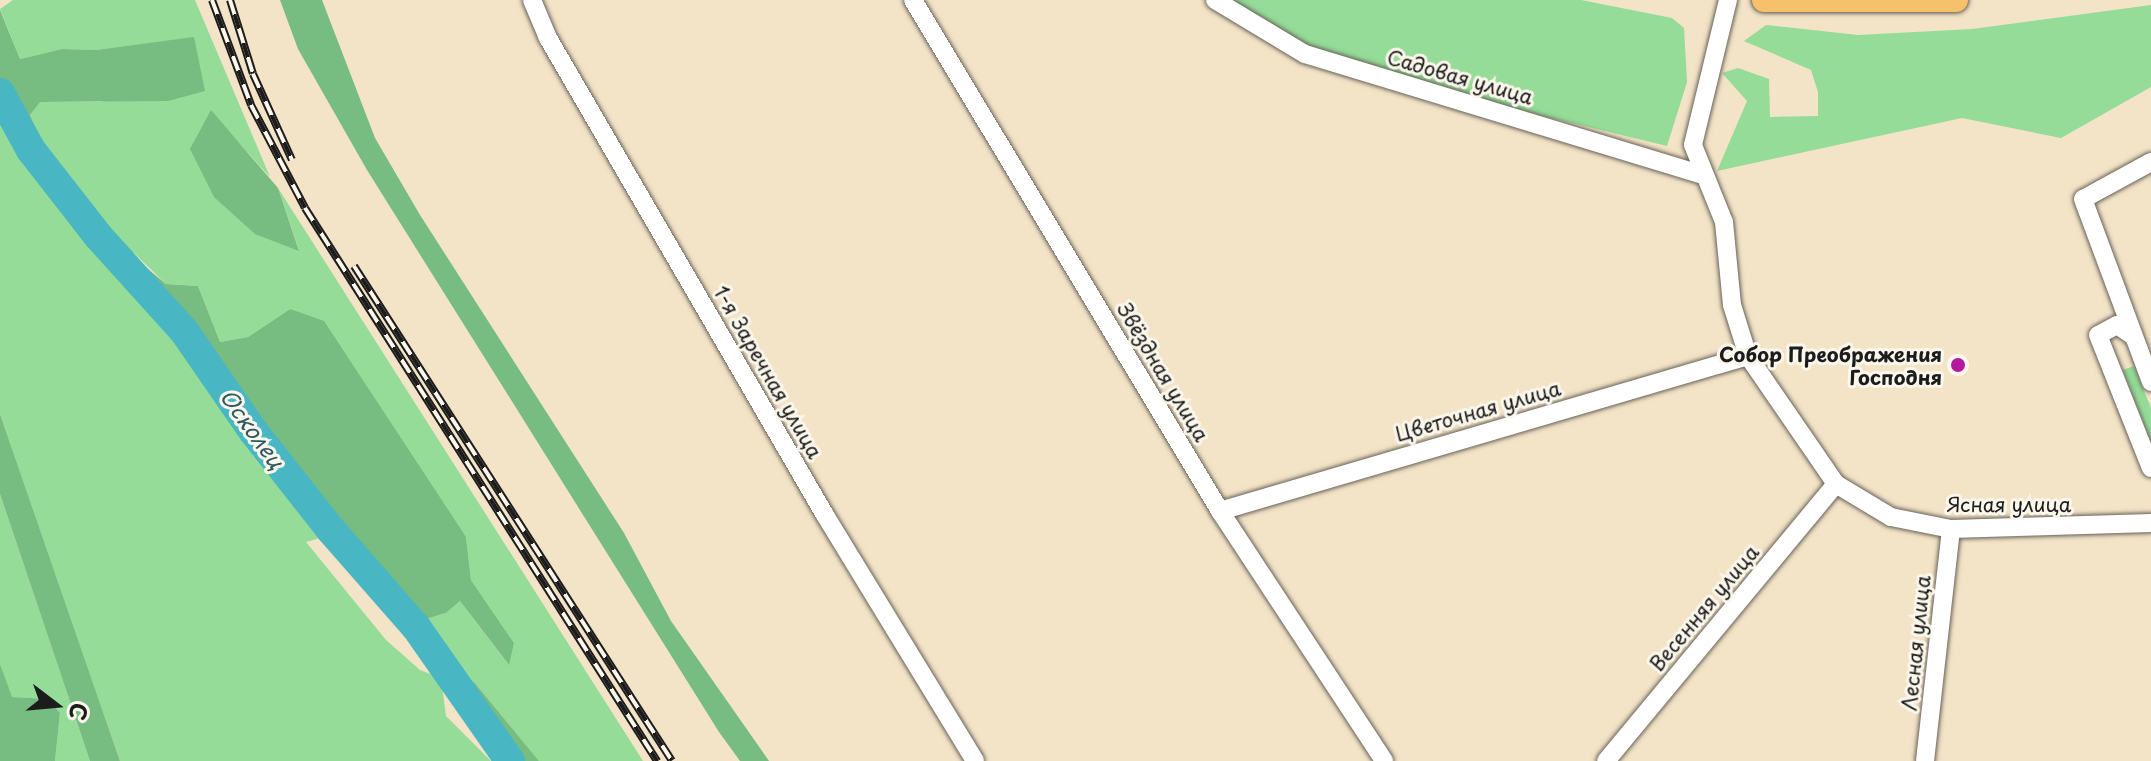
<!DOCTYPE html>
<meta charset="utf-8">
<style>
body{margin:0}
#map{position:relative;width:2151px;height:761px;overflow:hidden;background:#f3e3c7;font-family:"Playpen Sans",sans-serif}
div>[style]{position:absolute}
.green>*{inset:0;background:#94dc97}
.forest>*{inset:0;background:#77bc80}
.river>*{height:30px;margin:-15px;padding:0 15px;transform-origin:15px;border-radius:15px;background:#49b7c3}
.roads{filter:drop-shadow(0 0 2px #676258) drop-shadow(0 0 2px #676258)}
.minor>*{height:18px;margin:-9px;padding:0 9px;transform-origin:9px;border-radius:9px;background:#fff}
.major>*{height:24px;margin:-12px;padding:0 12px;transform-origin:12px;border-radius:12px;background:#f7c06b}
.rail>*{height:8px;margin-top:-4px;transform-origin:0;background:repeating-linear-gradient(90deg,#fbf7ec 0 15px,#1c1c1c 0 30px);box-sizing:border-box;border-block:2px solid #1c1c1c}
.dots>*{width:22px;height:22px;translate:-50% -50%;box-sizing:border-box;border:4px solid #fbf7ec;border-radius:50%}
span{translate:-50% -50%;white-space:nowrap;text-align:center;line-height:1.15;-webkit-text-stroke:6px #fbf7ec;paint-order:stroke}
.street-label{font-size:20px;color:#1c1c1c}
.poi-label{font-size:20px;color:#1c1c1c;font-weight:700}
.right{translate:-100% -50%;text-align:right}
.water-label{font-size:22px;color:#2e5a5f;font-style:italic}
.north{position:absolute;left:16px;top:665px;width:80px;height:80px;-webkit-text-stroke:6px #fbf7ec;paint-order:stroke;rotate:106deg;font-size:22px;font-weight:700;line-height:32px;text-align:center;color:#1c1c1c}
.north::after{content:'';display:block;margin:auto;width:28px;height:36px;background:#1c1c1c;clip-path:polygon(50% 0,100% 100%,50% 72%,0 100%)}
</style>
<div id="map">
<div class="green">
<i style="clip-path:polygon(13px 0,195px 0,270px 177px,210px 111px,299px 250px,278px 188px,643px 761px,539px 761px,474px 682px,452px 673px,419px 621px,446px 613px,460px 601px,508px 664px,514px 643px,471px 580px,466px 537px,290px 309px,248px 337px,220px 342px,198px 286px,166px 284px,134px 253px,121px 252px,35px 148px,41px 142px,30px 115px,39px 102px,102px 102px,194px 38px,96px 50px,62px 49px,20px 59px,0 9px)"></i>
<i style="clip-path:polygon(1213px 0,1581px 0,1672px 18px,1684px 28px,1687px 82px,1667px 146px,1394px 80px,1294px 47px)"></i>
<i style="clip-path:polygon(2151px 5px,2151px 87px,2061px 138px,1962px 118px,1717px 171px,1747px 101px,1722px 73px,1738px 68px,1769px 79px,1770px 117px,1818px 116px,1818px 92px,1811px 70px,1744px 41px,1766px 25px,1858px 35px,1972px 29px)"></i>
<i style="clip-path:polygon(0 99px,29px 152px,97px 243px,181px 337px,327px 536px,306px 542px,386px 640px,420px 670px,441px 678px,446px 716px,491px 761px,120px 761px,0 414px)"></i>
<i style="clip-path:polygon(2134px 366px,2151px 408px,2151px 442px,2123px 370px)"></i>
<i style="clip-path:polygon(0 494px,90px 761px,55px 761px,60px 713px,48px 699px,11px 697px,0 664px)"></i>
</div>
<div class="forest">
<i style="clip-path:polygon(280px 0,322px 0,375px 138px,420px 215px,624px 533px,671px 621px,769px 761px,740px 761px,719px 732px,367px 170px,298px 49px)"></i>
<i style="clip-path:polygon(0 10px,20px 59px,62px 49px,96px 50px,194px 37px,205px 91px,168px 101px,40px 102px,30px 115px,41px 142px,35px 148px,0 83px)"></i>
<i style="clip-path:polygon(211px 110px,278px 188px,299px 251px,255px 234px,214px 197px,190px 149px)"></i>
<i style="clip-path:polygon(124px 249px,166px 284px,198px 286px,220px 342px,248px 337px,290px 309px,324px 321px,466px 537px,471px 580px,514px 643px,509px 665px,460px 601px,446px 613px,419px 621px,258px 428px,188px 328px,121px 252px)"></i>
<i style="clip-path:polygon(0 414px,120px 761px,90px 761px,0 494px)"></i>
<i style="clip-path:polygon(0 664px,12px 697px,48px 699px,60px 713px,55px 761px,0 761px)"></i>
<i style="clip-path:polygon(452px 673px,474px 682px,539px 761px,516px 761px)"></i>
</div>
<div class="river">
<i style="left:0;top:93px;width:65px;rotate:61.5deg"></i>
<i style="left:31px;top:150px;width:110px;rotate:52deg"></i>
<i style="left:99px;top:237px;width:127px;rotate:47.9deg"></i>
<i style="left:184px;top:331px;width:121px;rotate:55.4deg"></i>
<i style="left:253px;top:431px;width:126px;rotate:51.8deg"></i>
<i style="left:331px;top:530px;width:129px;rotate:48.8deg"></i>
<i style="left:416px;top:627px;width:164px;rotate:55deg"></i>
</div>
<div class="roads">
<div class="minor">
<i style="left:532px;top:0;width:41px;rotate:67.2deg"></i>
<i style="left:548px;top:38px;width:552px;rotate:59.86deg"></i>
<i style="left:825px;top:515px;width:288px;rotate:58.6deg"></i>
<i style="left:913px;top:0;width:596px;rotate:59deg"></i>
<i style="left:1220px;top:511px;width:299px;rotate:56.7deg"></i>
<i style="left:1215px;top:0;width:105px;rotate:31deg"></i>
<i style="left:1305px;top:54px;width:416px;rotate:16.9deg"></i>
<i style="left:1728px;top:0;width:149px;rotate:103.6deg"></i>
<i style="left:1693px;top:145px;width:83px;rotate:68.1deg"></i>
<i style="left:1724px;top:222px;width:83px;rotate:84.5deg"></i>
<i style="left:1732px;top:305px;width:53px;rotate:72.6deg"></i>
<i style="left:1748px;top:356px;width:155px;rotate:55.5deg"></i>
<i style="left:1836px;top:484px;width:64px;rotate:31deg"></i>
<i style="left:1891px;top:517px;width:61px;rotate:11.3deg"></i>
<i style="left:1951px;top:529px;width:200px;rotate:-1.7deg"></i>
<i style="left:2151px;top:162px;width:77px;rotate:151.4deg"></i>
<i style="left:2083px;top:199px;width:195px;rotate:69.6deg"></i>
<i style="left:2133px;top:336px;width:19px;rotate:-145deg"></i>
<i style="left:2117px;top:325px;width:21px;rotate:152deg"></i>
<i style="left:2098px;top:335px;width:143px;rotate:68.3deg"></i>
<i style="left:1220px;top:511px;width:550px;rotate:-16.36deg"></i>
<i style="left:1606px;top:761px;width:360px;rotate:-50.3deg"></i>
<i style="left:1925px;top:761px;width:233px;rotate:-83.6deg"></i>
</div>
<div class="major">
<i style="left:1764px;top:0;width:192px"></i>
</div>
</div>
<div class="rail">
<i style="left:212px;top:0;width:112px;rotate:69.6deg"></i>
<i style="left:251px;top:105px;width:116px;rotate:62.3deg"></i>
<i style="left:305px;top:208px;width:656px;rotate:57.52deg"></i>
<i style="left:230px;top:0;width:77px;rotate:72.7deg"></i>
<i style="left:253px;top:74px;width:94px;rotate:65.6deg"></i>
<i style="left:354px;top:266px;width:588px;rotate:57.28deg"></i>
</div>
<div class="dots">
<i style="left:1958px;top:365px;background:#b5179e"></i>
</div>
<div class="street-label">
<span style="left:1460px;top:77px;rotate:16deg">Садовая улица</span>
<span style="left:768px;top:372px;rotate:60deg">1-я Заречная улица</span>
<span style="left:1163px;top:372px;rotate:59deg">Звёздная улица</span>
<span style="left:1478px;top:411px;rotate:-16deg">Цветочная улица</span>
<span style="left:2009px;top:504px">Ясная улица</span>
<span style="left:1704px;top:608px;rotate:-50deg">Весенняя улица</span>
<span style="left:1916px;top:643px;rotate:-84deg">Лесная улица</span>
</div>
<div class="poi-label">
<span class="right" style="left:1942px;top:366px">Собор Преображения<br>Господня</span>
</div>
<div class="water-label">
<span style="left:253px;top:428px;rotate:54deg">Осколец</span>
</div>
<div class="north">С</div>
</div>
